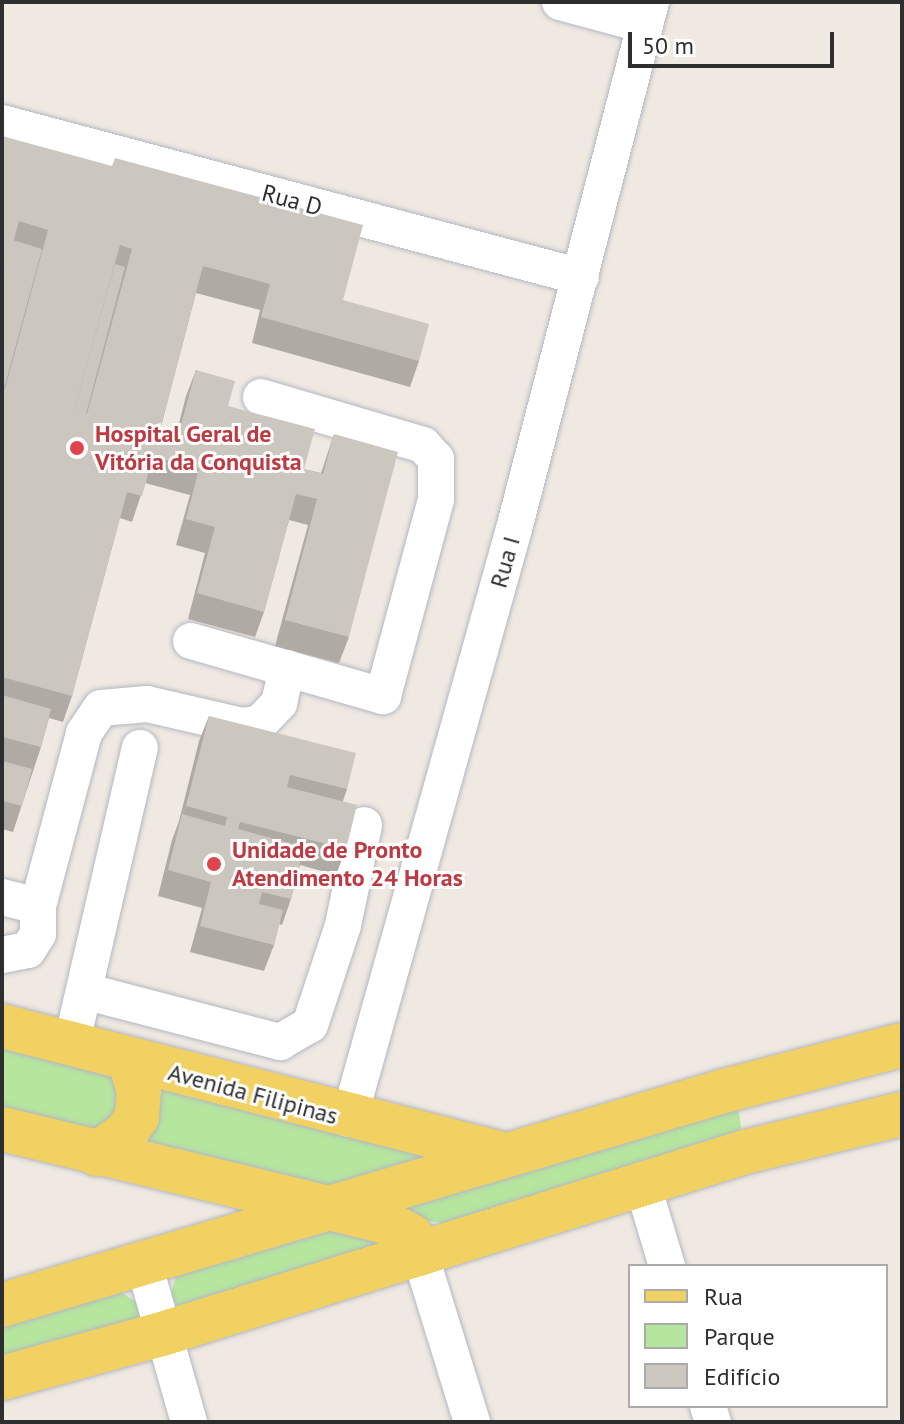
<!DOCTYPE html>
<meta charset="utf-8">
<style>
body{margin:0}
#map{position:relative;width:904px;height:1424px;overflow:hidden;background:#efe9e1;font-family:"PT Sans",sans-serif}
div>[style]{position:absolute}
.green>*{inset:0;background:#b6e59e}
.roads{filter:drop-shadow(0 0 2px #b4b7c1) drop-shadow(0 0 2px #b4b7c1)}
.minor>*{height:36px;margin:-18px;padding:0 18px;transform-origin:18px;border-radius:18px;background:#fff}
.major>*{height:44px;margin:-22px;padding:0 22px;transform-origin:22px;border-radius:22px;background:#f2d163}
.wall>*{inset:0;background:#afaba4}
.building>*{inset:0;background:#cbc7bf}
.dots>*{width:22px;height:22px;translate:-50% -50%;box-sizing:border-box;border:4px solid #fff;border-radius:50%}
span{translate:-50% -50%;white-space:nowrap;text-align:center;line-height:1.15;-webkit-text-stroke:6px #fff;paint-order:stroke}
.street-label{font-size:24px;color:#2e2e2e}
.health-label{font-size:24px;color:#be3a42;font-weight:700}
.left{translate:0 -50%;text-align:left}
.frame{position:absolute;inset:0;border:4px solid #2e2e2e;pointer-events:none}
.legend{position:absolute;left:628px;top:1264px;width:260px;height:144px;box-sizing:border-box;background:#fff;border:2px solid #ababab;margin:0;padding:10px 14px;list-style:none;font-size:24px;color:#2e2e2e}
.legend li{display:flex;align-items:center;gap:16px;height:40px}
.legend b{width:40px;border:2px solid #ababab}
.scale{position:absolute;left:628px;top:32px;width:206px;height:36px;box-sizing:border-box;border:4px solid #2e2e2e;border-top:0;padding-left:10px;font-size:24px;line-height:28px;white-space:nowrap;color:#2e2e2e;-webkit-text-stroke:6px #fff;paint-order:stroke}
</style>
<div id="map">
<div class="green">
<i style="clip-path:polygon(2px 1039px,105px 1067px,125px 1092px,104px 1134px,2px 1114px)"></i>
<i style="clip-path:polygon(157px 1082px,459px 1163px,323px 1201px,136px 1147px)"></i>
<i style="clip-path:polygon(726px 1099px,739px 1112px,741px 1128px,732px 1139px,443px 1223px,403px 1218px,373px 1205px)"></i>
<i style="clip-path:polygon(333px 1225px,403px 1247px,181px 1308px,170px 1298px,176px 1275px)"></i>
<i style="clip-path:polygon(121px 1292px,141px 1305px,140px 1319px,2px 1364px,2px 1326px)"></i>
</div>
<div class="roads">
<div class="minor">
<i style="left:560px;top:2px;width:88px;rotate:15.1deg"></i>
<i style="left:2px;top:123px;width:599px;rotate:14.89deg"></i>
<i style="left:191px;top:641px;width:200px;rotate:16deg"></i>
<i style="left:383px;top:696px;width:204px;rotate:-74.9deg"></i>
<i style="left:436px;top:499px;width:40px;rotate:-90deg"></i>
<i style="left:436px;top:459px;width:19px;rotate:-133deg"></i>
<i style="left:423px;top:445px;width:169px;rotate:-163.5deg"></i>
<i style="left:2px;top:897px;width:37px;rotate:14deg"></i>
<i style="left:38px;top:906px;width:179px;rotate:-75.1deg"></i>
<i style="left:84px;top:733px;width:30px;rotate:-56deg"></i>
<i style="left:101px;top:708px;width:46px;rotate:-5deg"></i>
<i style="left:147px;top:704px;width:98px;rotate:13deg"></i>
<i style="left:242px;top:726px;width:18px;rotate:-9deg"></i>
<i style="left:260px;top:723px;width:28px;rotate:-46deg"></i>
<i style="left:279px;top:703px;width:36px;rotate:-77deg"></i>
<i style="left:2px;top:955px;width:26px;rotate:-11deg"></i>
<i style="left:28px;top:950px;width:19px;rotate:-58deg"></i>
<i style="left:38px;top:934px;width:28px;rotate:-90deg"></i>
<i style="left:84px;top:991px;width:203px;rotate:14.6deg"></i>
<i style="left:280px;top:1042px;width:34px;rotate:-30deg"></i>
<i style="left:310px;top:1025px;width:105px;rotate:-71.7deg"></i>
<i style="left:343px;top:925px;width:102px;rotate:-78.1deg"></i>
<i style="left:71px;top:1046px;width:306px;rotate:-77deg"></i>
<i style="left:349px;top:1119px;width:613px;rotate:-74.38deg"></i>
<i style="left:514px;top:529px;width:545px;rotate:-75.43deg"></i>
<i style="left:643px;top:1186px;width:84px;rotate:73.3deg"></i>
<i style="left:420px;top:1254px;width:176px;rotate:72.8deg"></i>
<i style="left:144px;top:1264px;width:164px;rotate:74.1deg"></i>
<i style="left:708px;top:1406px;width:17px;rotate:73deg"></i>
</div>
<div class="major">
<i style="left:2px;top:1026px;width:517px;rotate:14.33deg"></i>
<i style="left:2px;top:1129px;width:392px;rotate:13.6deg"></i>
<i style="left:383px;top:1221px;width:32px;rotate:28deg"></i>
<i style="left:411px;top:1236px;width:20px;rotate:63deg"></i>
<i style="left:97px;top:1154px;width:34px;rotate:-36deg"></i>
<i style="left:125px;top:1134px;width:21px;rotate:-55deg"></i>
<i style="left:137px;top:1117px;width:26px;rotate:-86deg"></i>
<i style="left:139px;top:1091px;width:30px;rotate:-107deg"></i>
<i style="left:2px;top:1305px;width:753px;rotate:-16.51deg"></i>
<i style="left:724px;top:1091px;width:184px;rotate:-14.5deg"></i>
<i style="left:2px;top:1378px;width:169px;rotate:-15.4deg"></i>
<i style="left:165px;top:1333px;width:608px;rotate:-17.33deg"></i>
<i style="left:745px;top:1152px;width:162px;rotate:-13.6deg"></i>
</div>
</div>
<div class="wall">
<i style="clip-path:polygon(2px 136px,343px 300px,419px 361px,410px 387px,252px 343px,260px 310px,196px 293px,159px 434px,175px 439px,186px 396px,196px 370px,228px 406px,304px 469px,321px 473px,334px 434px,349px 637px,339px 663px,275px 646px,308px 525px,289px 520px,264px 612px,255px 637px,188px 619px,205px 553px,176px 545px,190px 495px,145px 483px,132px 522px,120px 518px,72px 696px,63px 722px,49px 718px,41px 747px,13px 832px,2px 829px)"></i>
<i style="clip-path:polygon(209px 716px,347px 789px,343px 801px,346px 849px,336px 875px,300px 865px,291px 899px,282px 925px,279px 924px,274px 945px,264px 971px,190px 952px,202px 908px,158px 896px,172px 840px,179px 821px,199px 741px)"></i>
</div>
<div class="building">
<i style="clip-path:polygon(evenodd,2px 136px,112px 166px,115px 158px,363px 225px,343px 300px,429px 324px,419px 361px,261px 317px,270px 284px,203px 266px,159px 434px,177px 439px,196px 370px,235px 381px,228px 406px,315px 429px,304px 469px,323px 474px,334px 434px,398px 452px,349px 637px,285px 620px,317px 499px,296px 494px,264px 612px,197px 593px,215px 527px,186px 519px,199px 469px,153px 456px,142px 496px,127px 492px,72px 696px,2px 677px,2px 388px,5px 389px,48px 230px,19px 221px,2px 282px,2px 136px,120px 245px,132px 249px,87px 414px,74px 410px,120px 245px)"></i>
<i style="clip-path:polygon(13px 240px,42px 249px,4px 389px,2px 388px,2px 283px)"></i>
<i style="clip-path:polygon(115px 264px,125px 267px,86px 414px,74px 410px)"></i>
<i style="clip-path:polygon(2px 695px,51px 709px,41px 747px,2px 737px)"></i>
<i style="clip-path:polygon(209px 716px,356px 753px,347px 789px,290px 775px,287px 787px,357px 805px,346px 849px,240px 822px,238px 829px,304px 847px,291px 899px,262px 892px,259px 904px,283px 910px,274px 945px,200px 926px,211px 882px,168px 870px,182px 814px,225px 826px,227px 817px,186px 806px)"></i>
<i style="clip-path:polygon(2px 761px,32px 769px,22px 806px,2px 801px)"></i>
</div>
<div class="dots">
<i style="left:77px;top:448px;background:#e0444e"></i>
<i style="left:214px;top:864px;background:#e0444e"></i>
</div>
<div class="street-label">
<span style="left:292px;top:200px;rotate:15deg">Rua D</span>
<span style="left:505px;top:562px;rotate:-74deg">Rua I</span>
<span style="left:253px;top:1094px;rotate:15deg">Avenida Filipinas</span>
</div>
<div class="health-label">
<span class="left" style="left:95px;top:448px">Hospital Geral de<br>Vitória da Conquista</span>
<span class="left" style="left:232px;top:864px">Unidade de Pronto<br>Atendimento 24 Horas</span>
</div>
<div class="frame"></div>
<ul class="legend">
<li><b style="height:10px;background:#f2d163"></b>Rua</li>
<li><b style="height:22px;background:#b6e59e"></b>Parque</li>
<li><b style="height:22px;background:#cbc7bf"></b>Edifício</li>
</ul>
<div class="scale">50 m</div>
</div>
